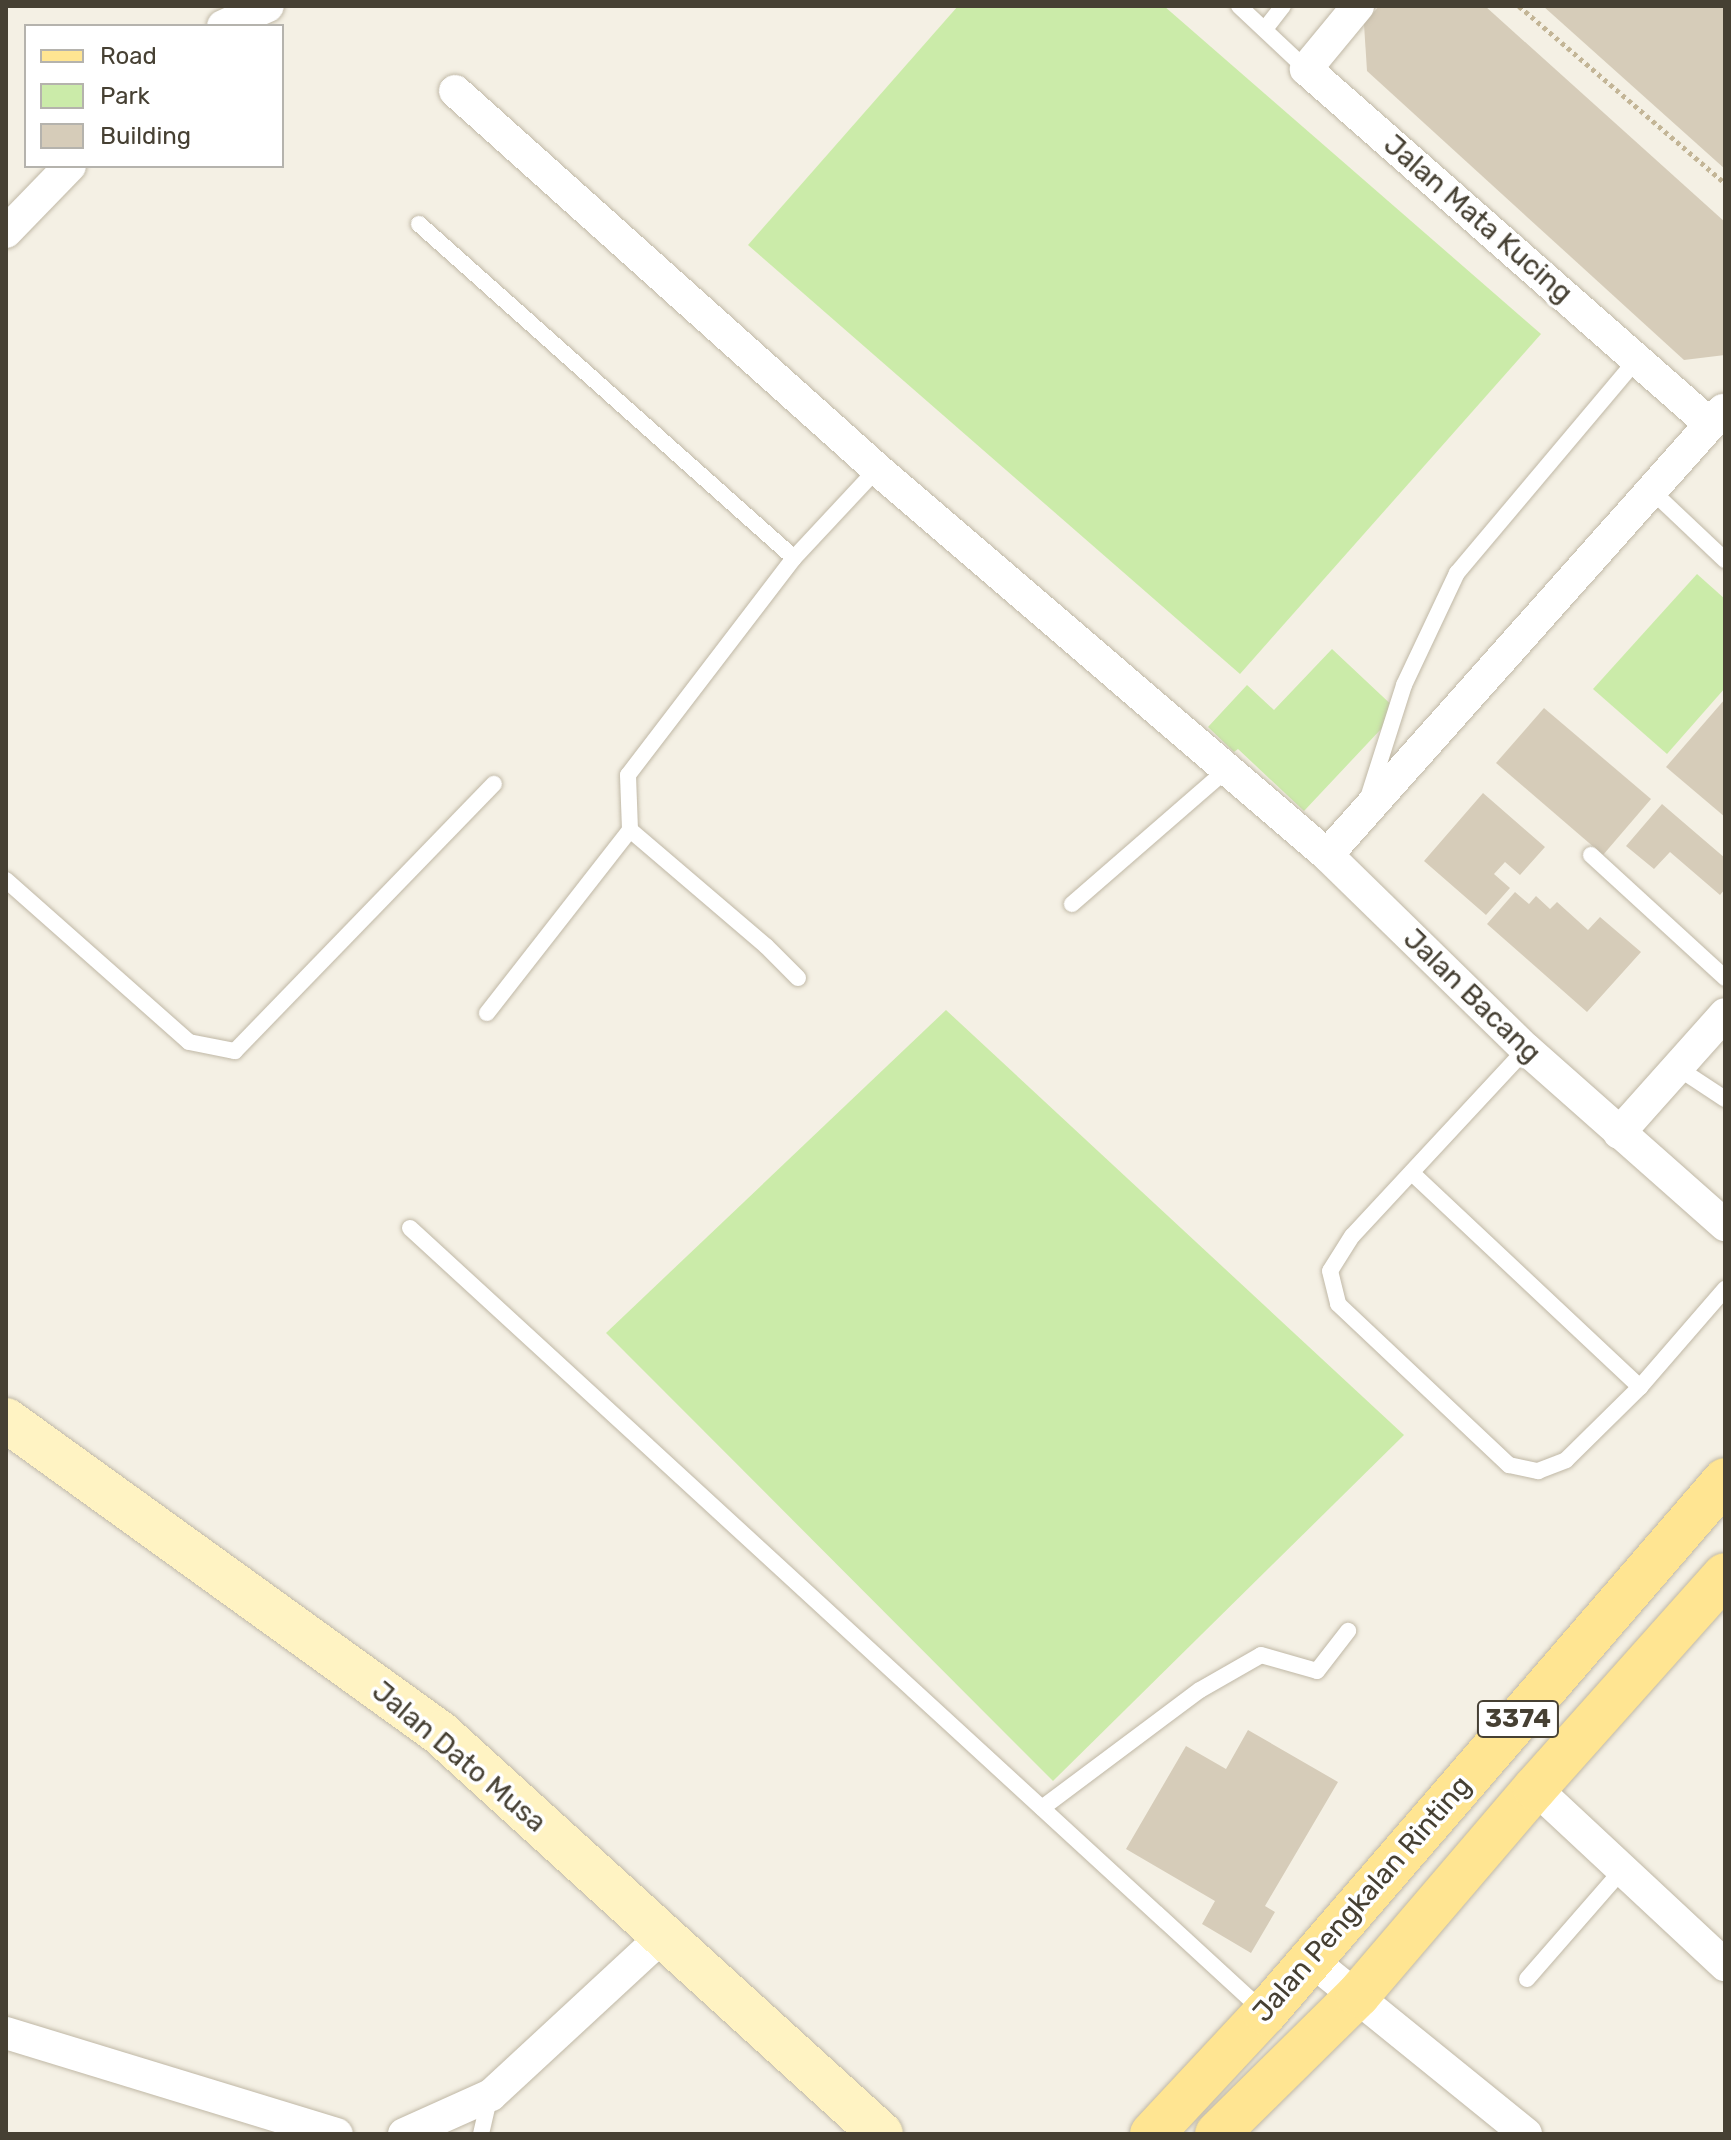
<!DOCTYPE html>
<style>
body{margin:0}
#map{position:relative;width:1731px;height:2140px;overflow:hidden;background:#f4f0e4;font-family:Rubik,sans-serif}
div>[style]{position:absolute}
.green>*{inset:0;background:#cbeba9}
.building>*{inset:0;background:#d6ccb9}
.path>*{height:5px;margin-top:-2.5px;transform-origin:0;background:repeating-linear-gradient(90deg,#c3b596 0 4px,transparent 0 8px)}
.roads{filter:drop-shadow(0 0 2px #c0b8a6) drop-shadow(0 0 2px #c0b8a6)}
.lane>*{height:16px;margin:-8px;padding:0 8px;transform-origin:8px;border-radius:8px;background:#fff}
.street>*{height:32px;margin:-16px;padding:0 16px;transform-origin:16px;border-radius:16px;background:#fff}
.secondary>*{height:44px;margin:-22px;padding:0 22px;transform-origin:22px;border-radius:22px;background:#fff3c3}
.primary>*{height:44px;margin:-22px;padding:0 22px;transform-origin:22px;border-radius:22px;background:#ffe592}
span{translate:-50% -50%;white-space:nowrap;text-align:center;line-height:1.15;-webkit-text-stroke:7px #fff;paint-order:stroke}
.shield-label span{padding:2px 6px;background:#fff;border:2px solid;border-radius:6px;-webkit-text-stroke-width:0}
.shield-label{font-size:26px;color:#464033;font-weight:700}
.street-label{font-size:28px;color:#464033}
.frame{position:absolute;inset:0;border:8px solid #464033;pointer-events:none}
.legend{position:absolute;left:24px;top:24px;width:260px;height:144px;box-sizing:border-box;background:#fff;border:2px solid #b5b3ad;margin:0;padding:10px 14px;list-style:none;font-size:24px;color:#464033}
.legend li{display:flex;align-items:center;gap:16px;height:40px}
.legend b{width:40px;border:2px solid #b5b3ad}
</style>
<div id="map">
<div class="green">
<i style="clip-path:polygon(958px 6px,1164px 6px,1541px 334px,1240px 674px,748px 245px)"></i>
<i style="clip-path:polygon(1697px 574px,1725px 599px,1725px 688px,1667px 754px,1593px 689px)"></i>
<i style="clip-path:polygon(1332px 649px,1398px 711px,1304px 811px,1238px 749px,1234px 752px,1208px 727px,1247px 685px,1274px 710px)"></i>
<i style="clip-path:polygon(946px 1010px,1404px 1435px,1053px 1781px,606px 1333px)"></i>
</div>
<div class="building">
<i style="clip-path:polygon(1379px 6px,1485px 6px,1725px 222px,1725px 355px,1684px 360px,1367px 71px,1364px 24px)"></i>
<i style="clip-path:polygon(1543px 6px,1725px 6px,1725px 169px)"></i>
<i style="clip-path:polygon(1725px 699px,1725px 817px,1666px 767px)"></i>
<i style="clip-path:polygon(1544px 708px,1651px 799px,1603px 855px,1496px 763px)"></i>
<i style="clip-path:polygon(1483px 793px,1545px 847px,1520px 875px,1505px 862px,1494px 874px,1510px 888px,1486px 915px,1424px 861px)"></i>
<i style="clip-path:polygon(1662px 804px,1725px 858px,1725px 889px,1720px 895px,1670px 852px,1654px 869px,1626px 846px)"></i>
<i style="clip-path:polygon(1515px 892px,1529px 904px,1536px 896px,1550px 909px,1557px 902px,1588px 930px,1600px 917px,1641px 952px,1587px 1012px,1487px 924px)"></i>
<i style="clip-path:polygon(1248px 1730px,1338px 1782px,1265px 1906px,1275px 1912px,1251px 1953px,1202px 1924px,1215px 1901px,1126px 1849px,1186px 1746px,1226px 1769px)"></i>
</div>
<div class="path">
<i style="left:1519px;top:6px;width:272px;rotate:40.7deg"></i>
</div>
<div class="roads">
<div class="lane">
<i style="left:1239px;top:6px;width:92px;rotate:43.2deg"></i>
<i style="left:1265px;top:29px;width:29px;rotate:-52deg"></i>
<i style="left:419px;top:224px;width:502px;rotate:41.69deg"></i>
<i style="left:1651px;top:490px;width:102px;rotate:43.4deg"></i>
<i style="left:1368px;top:798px;width:119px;rotate:-72.3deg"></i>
<i style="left:1404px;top:685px;width:124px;rotate:-64.7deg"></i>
<i style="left:1457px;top:573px;width:280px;rotate:-49.9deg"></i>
<i style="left:1591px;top:855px;width:182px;rotate:42.5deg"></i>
<i style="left:6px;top:880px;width:244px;rotate:41.5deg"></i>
<i style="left:189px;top:1042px;width:47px;rotate:11.1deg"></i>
<i style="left:235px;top:1051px;width:372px;rotate:-45.9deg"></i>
<i style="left:1072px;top:904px;width:204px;rotate:-41deg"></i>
<i style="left:798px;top:978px;width:45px;rotate:-135deg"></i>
<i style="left:766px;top:946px;width:179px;rotate:-139.5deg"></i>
<i style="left:630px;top:830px;width:55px;rotate:-92.1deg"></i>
<i style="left:628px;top:775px;width:273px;rotate:-52.6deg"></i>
<i style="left:794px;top:558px;width:122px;rotate:-47deg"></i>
<i style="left:487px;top:1013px;width:232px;rotate:-52deg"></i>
<i style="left:1526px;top:1049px;width:255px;rotate:132.9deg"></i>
<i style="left:1352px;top:1236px;width:41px;rotate:122.2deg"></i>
<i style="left:1330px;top:1271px;width:34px;rotate:76deg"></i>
<i style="left:1338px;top:1304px;width:235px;rotate:43.3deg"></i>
<i style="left:1509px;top:1465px;width:30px;rotate:12deg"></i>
<i style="left:1538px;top:1471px;width:30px;rotate:-21deg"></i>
<i style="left:1566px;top:1460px;width:104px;rotate:-44.6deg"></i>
<i style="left:1640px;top:1387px;width:130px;rotate:-49.1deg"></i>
<i style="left:1678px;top:1068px;width:56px;rotate:33.4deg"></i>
<i style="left:1412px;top:1173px;width:313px;rotate:43.2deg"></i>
<i style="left:410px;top:1228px;width:1158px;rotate:42.55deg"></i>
<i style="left:1042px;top:1808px;width:197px;rotate:-36.8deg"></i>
<i style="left:1200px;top:1690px;width:70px;rotate:-29.8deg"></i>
<i style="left:1261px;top:1655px;width:58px;rotate:15.9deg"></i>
<i style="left:1317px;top:1671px;width:51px;rotate:-52.2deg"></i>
<i style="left:1527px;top:1979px;width:145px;rotate:-48.9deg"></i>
<i style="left:481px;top:2134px;width:39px;rotate:-77deg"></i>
</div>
<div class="street">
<i style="left:1358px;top:6px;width:82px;rotate:129.5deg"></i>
<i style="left:1306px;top:69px;width:538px;rotate:41.31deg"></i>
<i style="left:223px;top:26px;width:49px;rotate:-24deg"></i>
<i style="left:455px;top:91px;width:567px;rotate:41.85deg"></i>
<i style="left:877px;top:469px;width:593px;rotate:40.62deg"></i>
<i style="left:1327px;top:855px;width:278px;rotate:44.3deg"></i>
<i style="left:1526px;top:1049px;width:266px;rotate:41.5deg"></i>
<i style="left:6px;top:232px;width:92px;rotate:-45.9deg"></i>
<i style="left:1327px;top:855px;width:596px;rotate:-48.33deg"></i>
<i style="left:1619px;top:1133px;width:159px;rotate:-48.3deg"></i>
<i style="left:1535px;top:1788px;width:260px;rotate:43deg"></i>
<i style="left:1310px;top:1959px;width:278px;rotate:39deg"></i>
<i style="left:6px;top:2033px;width:346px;rotate:17deg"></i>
<i style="left:404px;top:2134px;width:95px;rotate:-24.1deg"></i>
<i style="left:491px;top:2095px;width:234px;rotate:-42.8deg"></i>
</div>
<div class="secondary">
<i style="left:6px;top:1420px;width:535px;rotate:35.8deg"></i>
<i style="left:440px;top:1733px;width:596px;rotate:42.28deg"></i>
</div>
<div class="primary">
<i style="left:1152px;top:2134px;width:166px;rotate:-47deg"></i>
<i style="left:1265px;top:2013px;width:704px;rotate:-49.2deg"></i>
<i style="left:1217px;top:2134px;width:198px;rotate:-44.6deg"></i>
<i style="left:1358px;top:1995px;width:272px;rotate:-49.5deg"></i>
<i style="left:1535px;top:1788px;width:285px;rotate:-48.3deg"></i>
</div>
</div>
<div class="shield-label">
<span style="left:1518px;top:1719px">3374</span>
</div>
<div class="street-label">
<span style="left:1478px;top:219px;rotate:41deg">Jalan Mata Kucing</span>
<span style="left:1472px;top:996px;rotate:44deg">Jalan Bacang</span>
<span style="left:459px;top:1757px;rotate:40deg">Jalan Dato Musa</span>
<span style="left:1362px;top:1899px;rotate:-49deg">Jalan Pengkalan Rinting</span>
</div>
<div class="frame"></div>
<ul class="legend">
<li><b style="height:10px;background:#ffe592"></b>Road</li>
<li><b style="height:22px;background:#cbeba9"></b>Park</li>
<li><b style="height:22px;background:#d6ccb9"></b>Building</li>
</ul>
</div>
